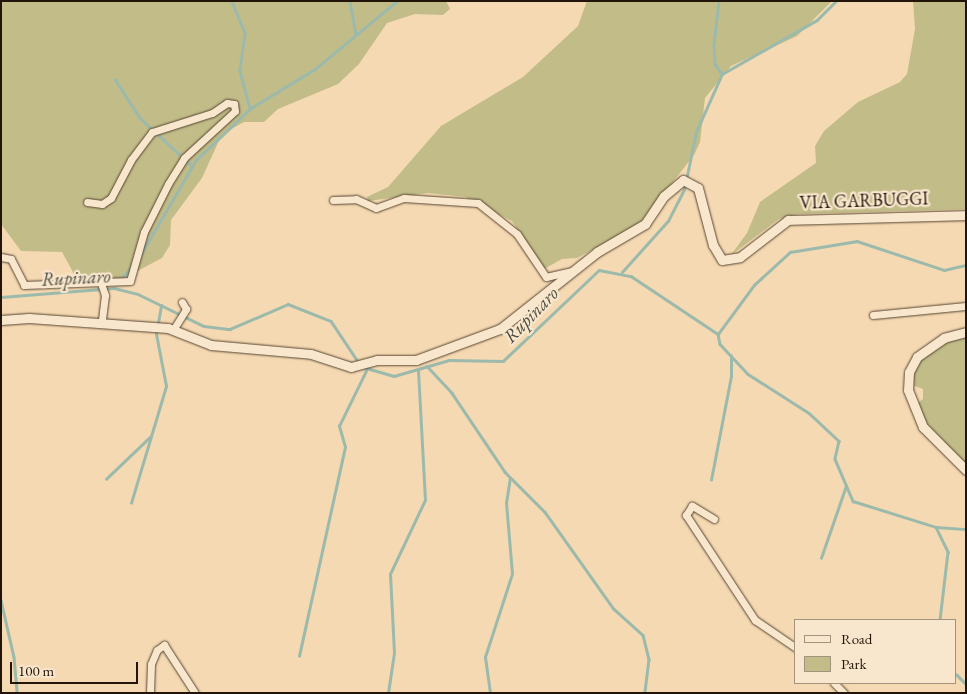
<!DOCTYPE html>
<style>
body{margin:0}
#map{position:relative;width:967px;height:694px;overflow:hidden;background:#f5d9b2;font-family:"EB Garamond",serif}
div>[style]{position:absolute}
.green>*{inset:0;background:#c2bd88}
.stream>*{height:2.5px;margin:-1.25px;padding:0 1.25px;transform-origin:1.25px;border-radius:1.25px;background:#9cbaac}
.roads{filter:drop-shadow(0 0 1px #574532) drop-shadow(0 0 1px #574532)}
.minor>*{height:7px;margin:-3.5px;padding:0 3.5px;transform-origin:3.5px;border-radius:3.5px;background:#f8e6cd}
.tertiary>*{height:9px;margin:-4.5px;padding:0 4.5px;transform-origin:4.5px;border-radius:4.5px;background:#f8e6cd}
span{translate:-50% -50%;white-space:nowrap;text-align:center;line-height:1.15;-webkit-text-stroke:4.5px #f8e6cd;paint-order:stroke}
.street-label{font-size:18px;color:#221408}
.water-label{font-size:19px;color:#4d4e41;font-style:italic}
.frame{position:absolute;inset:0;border:2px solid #221408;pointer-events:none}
.legend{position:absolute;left:794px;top:619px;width:162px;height:65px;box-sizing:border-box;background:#f8e6cd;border:1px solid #a2927e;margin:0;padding:6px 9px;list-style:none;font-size:15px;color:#221408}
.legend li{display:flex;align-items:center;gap:10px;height:25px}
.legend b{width:25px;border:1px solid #a2927e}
.scale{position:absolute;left:10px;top:662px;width:128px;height:22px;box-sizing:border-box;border:2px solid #221408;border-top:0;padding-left:6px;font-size:15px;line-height:18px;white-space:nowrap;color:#221408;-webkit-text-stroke:4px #f8e6cd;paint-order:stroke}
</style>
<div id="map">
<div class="green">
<i style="clip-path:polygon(1px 1px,446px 1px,450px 9px,443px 15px,415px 14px,387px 23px,359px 64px,338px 84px,278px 109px,264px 122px,244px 122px,222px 134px,202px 178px,171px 220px,170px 245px,162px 258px,124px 278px,86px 280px,74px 274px,62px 252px,21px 251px,1px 224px)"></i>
<i style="clip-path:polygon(587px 1px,832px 1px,797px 36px,731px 66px,705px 98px,700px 142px,694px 155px,640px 224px,577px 258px,562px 259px,544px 269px,512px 221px,465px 197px,428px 193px,368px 201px,367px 197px,388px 187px,441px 126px,523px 77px,578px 26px)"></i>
<i style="clip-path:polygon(913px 1px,966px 1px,966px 209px,798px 214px,779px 219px,731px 255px,747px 233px,760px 202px,816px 163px,815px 146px,824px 131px,858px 102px,900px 82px,907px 74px,915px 29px)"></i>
<i style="clip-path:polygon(966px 335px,966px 465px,922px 418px,916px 404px,923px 399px,923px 389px,912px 385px,911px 379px,917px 362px,942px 343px)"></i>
</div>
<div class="stream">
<i style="left:232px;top:1px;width:35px;rotate:68deg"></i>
<i style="left:245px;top:34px;width:37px;rotate:98deg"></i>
<i style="left:240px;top:71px;width:39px;rotate:75deg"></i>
<i style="left:350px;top:1px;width:34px;rotate:80deg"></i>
<i style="left:719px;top:1px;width:44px;rotate:96.5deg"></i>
<i style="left:714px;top:45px;width:19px;rotate:87deg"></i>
<i style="left:715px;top:64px;width:12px;rotate:55deg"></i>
<i style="left:115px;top:79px;width:46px;rotate:57.3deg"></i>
<i style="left:140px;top:118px;width:71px;rotate:42.7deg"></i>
<i style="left:141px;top:254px;width:109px;rotate:-59.7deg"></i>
<i style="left:196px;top:160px;width:76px;rotate:-43.4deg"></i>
<i style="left:251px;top:108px;width:75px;rotate:-31.4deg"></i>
<i style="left:315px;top:69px;width:107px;rotate:-39.7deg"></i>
<i style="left:622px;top:272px;width:69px;rotate:-48deg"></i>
<i style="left:668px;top:221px;width:35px;rotate:-63deg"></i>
<i style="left:684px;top:190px;width:59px;rotate:-78.3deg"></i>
<i style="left:696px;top:132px;width:64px;rotate:-65.9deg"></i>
<i style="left:722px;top:74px;width:109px;rotate:-29.6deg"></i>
<i style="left:817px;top:20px;width:27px;rotate:-45deg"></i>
<i style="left:121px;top:279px;width:17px;rotate:-50deg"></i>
<i style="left:1px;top:297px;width:113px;rotate:-4.6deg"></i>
<i style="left:114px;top:288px;width:25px;rotate:14deg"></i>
<i style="left:138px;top:294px;width:73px;rotate:25.9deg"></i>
<i style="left:204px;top:326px;width:26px;rotate:7deg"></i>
<i style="left:230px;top:329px;width:63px;rotate:-23.3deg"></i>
<i style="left:288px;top:304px;width:46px;rotate:21.6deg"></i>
<i style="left:331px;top:321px;width:50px;rotate:56.3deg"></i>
<i style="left:718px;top:334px;width:10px;rotate:79deg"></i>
<i style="left:720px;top:344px;width:41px;rotate:47deg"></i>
<i style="left:748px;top:374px;width:72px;rotate:32.6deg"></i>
<i style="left:809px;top:413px;width:41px;rotate:43deg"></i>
<i style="left:839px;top:441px;width:18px;rotate:103deg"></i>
<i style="left:835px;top:459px;width:46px;rotate:66.8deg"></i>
<i style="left:853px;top:501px;width:87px;rotate:17.4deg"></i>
<i style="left:936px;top:527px;width:30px;rotate:4deg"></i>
<i style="left:427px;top:366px;width:37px;rotate:47deg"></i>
<i style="left:452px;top:393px;width:95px;rotate:56.1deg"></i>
<i style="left:505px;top:472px;width:57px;rotate:45deg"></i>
<i style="left:545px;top:512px;width:119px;rotate:54.6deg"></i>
<i style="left:614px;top:609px;width:39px;rotate:42deg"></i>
<i style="left:643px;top:635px;width:25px;rotate:76deg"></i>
<i style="left:649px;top:659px;width:34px;rotate:97deg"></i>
<i style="left:363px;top:367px;width:32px;rotate:16deg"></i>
<i style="left:394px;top:376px;width:57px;rotate:-16.2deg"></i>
<i style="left:449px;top:360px;width:54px;rotate:1.1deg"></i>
<i style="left:503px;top:361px;width:132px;rotate:-43.5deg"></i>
<i style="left:599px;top:270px;width:33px;rotate:11deg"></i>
<i style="left:631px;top:276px;width:105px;rotate:33.7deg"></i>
<i style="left:718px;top:334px;width:61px;rotate:-53.7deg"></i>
<i style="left:754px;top:285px;width:49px;rotate:-42.5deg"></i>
<i style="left:790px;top:252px;width:68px;rotate:-9.3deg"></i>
<i style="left:857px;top:241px;width:92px;rotate:18.4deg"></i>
<i style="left:944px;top:270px;width:23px;rotate:-13deg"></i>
<i style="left:106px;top:479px;width:61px;rotate:-43.7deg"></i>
<i style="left:711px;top:480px;width:106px;rotate:-79.1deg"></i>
<i style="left:731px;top:376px;width:20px;rotate:-90deg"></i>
<i style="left:131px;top:503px;width:122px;rotate:-73.3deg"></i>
<i style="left:166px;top:386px;width:53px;rotate:-100.9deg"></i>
<i style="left:156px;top:334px;width:29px;rotate:-80deg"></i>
<i style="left:936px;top:527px;width:28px;rotate:64deg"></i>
<i style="left:948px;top:552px;width:68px;rotate:96.7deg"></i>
<i style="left:821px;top:558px;width:76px;rotate:-70.9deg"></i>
<i style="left:1px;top:600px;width:58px;rotate:77.2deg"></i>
<i style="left:14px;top:657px;width:36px;rotate:85deg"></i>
<i style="left:299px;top:656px;width:214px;rotate:-77.6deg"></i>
<i style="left:345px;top:447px;width:22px;rotate:-106deg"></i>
<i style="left:339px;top:426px;width:61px;rotate:-63.9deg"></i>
<i style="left:956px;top:674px;width:14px;rotate:45deg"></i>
<i style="left:388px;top:693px;width:40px;rotate:-81.5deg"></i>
<i style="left:394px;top:653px;width:79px;rotate:-92.9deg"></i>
<i style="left:390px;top:574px;width:82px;rotate:-64.7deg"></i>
<i style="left:425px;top:500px;width:130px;rotate:-93.1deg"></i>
<i style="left:490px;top:693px;width:36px;rotate:-98deg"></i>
<i style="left:485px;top:657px;width:87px;rotate:-72deg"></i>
<i style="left:512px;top:574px;width:71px;rotate:-94.8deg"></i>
<i style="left:506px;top:503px;width:25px;rotate:-81deg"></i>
</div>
<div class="roads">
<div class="minor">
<i style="left:333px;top:200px;width:23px;rotate:-2deg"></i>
<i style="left:356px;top:199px;width:22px;rotate:24deg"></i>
<i style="left:376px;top:208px;width:30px;rotate:-20deg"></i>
<i style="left:404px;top:198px;width:74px;rotate:3.9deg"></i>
<i style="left:478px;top:203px;width:50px;rotate:38.5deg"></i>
<i style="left:517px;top:234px;width:52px;rotate:56deg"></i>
<i style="left:546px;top:277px;width:27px;rotate:-13deg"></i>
<i style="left:1px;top:257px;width:10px;rotate:11deg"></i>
<i style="left:11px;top:259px;width:29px;rotate:63deg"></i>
<i style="left:24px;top:285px;width:106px;rotate:-2.2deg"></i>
<i style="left:130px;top:281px;width:51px;rotate:-74.1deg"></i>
<i style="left:144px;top:232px;width:54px;rotate:-63.4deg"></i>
<i style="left:168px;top:184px;width:31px;rotate:-58deg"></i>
<i style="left:184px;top:158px;width:69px;rotate:-42.7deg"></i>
<i style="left:235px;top:111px;width:7px;rotate:-98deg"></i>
<i style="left:234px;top:104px;width:7px;rotate:-172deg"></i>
<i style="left:227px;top:103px;width:18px;rotate:146deg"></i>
<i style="left:212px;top:113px;width:63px;rotate:162.4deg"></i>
<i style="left:152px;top:132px;width:35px;rotate:127deg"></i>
<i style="left:131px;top:160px;width:43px;rotate:117.8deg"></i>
<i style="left:111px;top:198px;width:11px;rotate:146deg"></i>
<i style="left:102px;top:204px;width:15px;rotate:-172deg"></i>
<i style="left:101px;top:283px;width:13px;rotate:72deg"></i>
<i style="left:105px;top:295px;width:26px;rotate:97deg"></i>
<i style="left:873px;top:315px;width:93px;rotate:-5.5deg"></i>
<i style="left:173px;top:330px;width:25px;rotate:-58deg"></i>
<i style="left:186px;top:309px;width:8px;rotate:-120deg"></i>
<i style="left:714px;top:519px;width:26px;rotate:-149deg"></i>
<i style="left:692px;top:506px;width:11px;rotate:124deg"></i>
<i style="left:686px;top:515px;width:126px;rotate:56.7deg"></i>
<i style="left:755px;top:620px;width:50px;rotate:34.3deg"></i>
<i style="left:834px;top:683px;width:14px;rotate:45deg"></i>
<i style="left:150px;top:693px;width:29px;rotate:-88deg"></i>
<i style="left:151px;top:664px;width:15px;rotate:-67deg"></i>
<i style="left:157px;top:650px;width:9px;rotate:-36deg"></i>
<i style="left:164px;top:645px;width:57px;rotate:57.1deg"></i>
</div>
<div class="tertiary">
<i style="left:1px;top:320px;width:28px;rotate:-4deg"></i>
<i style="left:29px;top:318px;width:139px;rotate:4.1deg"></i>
<i style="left:168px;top:328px;width:46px;rotate:21.6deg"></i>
<i style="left:211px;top:345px;width:100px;rotate:5.1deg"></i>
<i style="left:311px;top:354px;width:42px;rotate:18deg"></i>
<i style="left:351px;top:367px;width:27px;rotate:-15deg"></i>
<i style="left:377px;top:360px;width:39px"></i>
<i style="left:416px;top:360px;width:90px;rotate:-20.3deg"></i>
<i style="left:500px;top:329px;width:124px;rotate:-38.4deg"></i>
<i style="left:597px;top:252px;width:56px;rotate:-30.3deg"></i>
<i style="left:645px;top:224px;width:34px;rotate:-56deg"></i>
<i style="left:664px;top:196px;width:25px;rotate:-40deg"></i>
<i style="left:683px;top:180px;width:17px;rotate:28deg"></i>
<i style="left:698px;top:188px;width:59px;rotate:75.3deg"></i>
<i style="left:713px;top:245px;width:17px;rotate:59deg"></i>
<i style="left:722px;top:260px;width:18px;rotate:-9deg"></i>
<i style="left:740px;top:257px;width:61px;rotate:-37.6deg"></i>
<i style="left:788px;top:220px;width:178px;rotate:-1.6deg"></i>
<i style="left:966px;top:332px;width:23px;rotate:165deg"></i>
<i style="left:944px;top:338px;width:33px;rotate:145deg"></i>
<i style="left:917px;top:357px;width:17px;rotate:118deg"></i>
<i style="left:909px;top:372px;width:18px;rotate:93deg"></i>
<i style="left:908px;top:390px;width:40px;rotate:68deg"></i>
<i style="left:923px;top:427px;width:61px;rotate:45deg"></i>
</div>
</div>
<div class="street-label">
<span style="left:864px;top:201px;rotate:-2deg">VIA GARBUGGI</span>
</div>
<div class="water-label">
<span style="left:76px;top:278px;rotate:-3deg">Rupinaro</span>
<span style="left:531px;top:315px;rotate:-46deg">Rupinaro</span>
</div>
<div class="frame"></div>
<ul class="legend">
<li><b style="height:6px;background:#f8e6cd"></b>Road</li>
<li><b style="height:14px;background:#c2bd88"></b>Park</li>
</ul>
<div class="scale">100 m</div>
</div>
